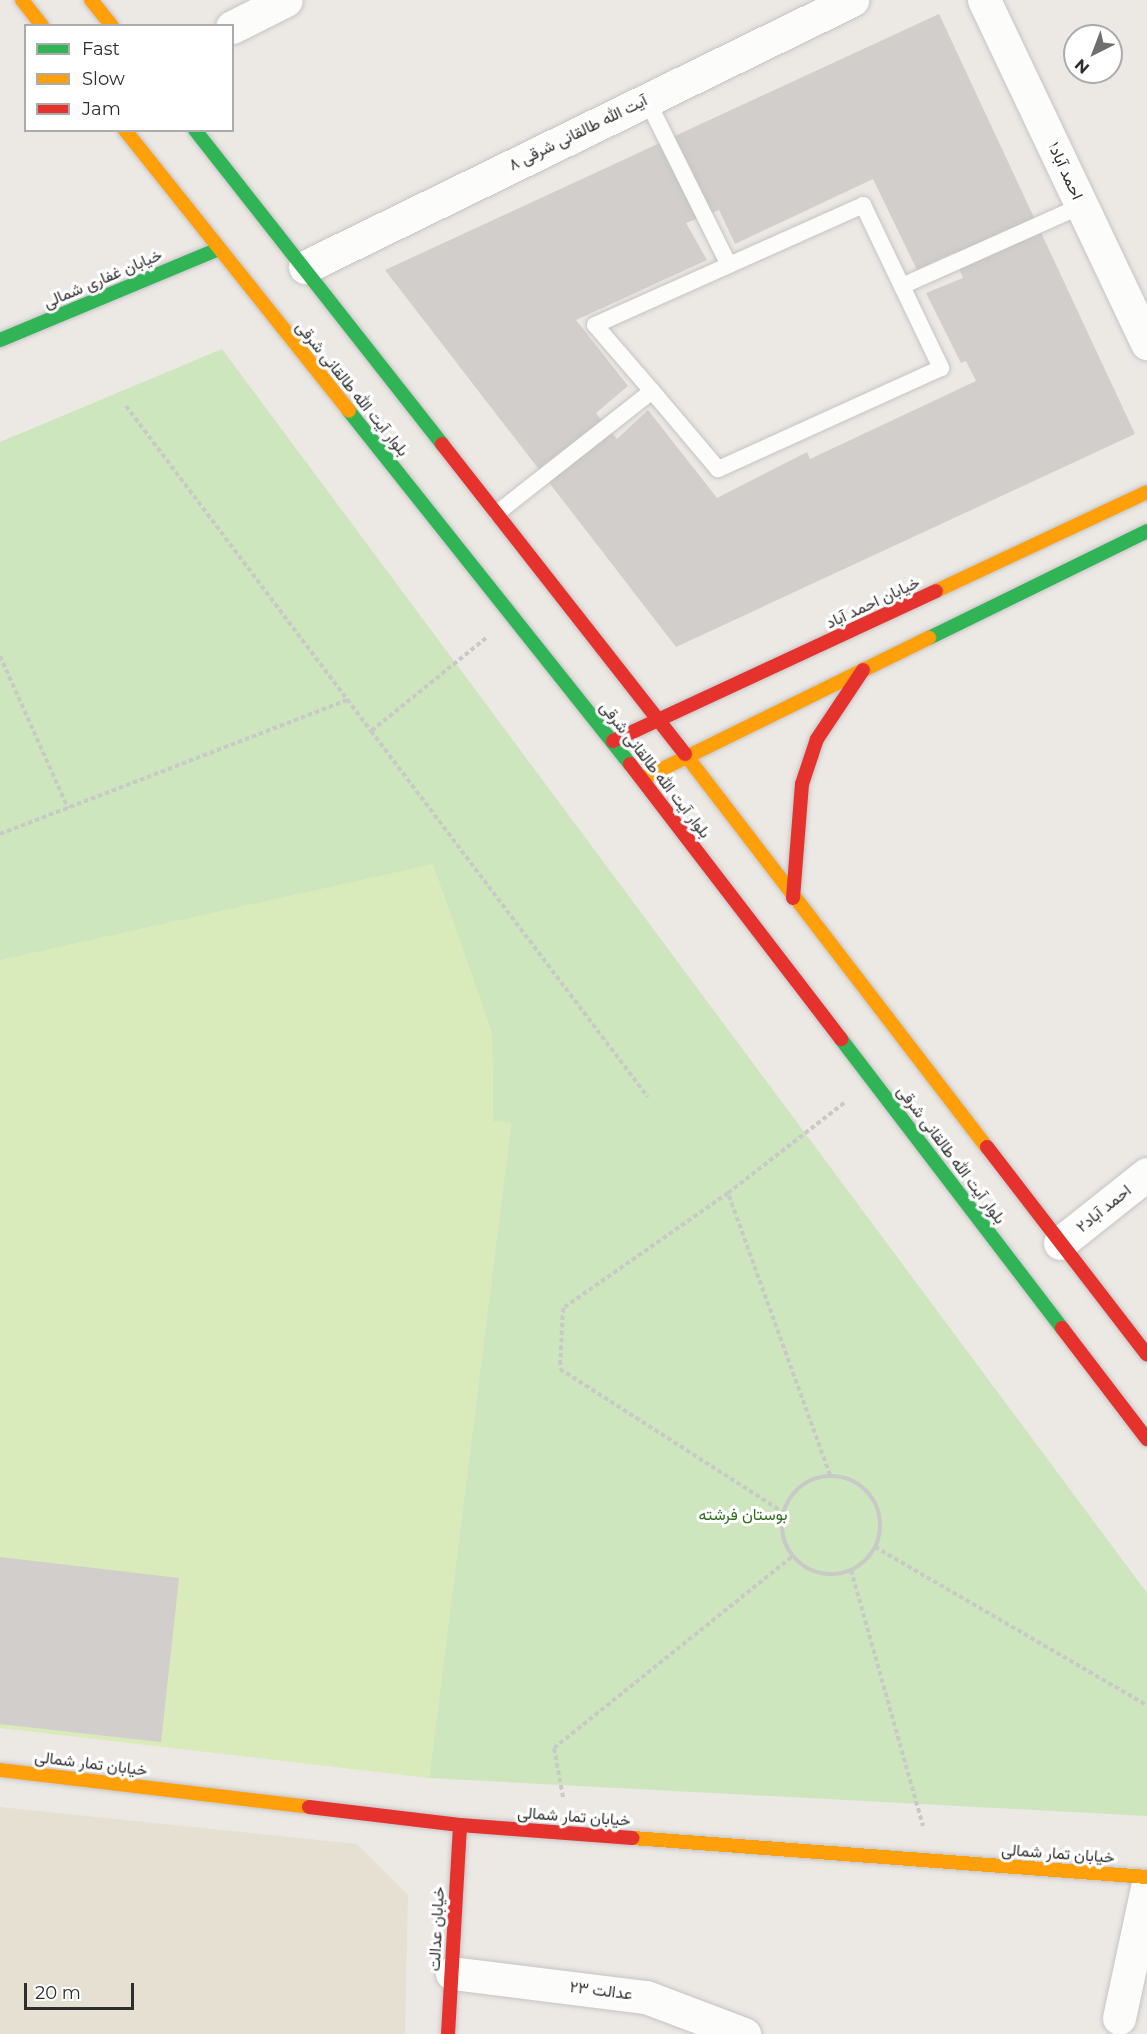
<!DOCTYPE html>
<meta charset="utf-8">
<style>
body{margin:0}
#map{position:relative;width:1147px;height:2034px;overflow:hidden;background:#ece8e4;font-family:Montserrat,Vazirmatn,sans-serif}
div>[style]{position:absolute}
.education>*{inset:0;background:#e6e0d3}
.green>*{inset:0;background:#cee6be}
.pitch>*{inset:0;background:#d9eabb}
.building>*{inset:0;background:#d1cecb}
.path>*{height:4px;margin-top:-2px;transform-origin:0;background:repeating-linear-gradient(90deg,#c9c9c8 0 4.5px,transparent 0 7.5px)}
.path>.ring{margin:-2px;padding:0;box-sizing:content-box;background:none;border:4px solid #c9c9c8;border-radius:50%}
.roads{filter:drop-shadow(0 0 2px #c5c4c5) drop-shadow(0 0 2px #c5c4c5)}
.lane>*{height:16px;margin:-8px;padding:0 8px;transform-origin:8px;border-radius:8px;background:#fcfcfb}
.street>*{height:33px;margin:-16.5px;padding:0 16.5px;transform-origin:16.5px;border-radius:16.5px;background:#fcfcfb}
.fast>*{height:14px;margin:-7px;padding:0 7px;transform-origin:7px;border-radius:7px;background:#30b455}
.slow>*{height:14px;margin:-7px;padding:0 7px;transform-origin:7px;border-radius:7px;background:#ff9f0a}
.jam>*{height:14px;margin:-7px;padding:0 7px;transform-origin:7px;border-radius:7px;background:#e5322d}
span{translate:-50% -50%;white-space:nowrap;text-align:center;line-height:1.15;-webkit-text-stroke:6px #fff;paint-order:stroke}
.street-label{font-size:16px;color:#2e2e2e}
.park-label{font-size:16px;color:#2c6e1b}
.legend{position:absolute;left:24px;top:24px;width:210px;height:108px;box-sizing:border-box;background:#fff;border:2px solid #ababab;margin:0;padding:8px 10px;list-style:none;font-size:18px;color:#2e2e2e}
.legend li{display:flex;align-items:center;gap:12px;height:30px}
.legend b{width:30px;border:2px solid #ababab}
.north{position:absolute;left:1063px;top:24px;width:60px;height:60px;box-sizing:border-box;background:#fff;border:2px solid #ababab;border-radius:50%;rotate:222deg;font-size:16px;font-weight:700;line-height:24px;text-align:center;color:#2e2e2e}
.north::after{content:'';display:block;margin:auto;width:21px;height:27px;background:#706f6e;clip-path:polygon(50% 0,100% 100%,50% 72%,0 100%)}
.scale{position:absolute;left:24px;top:1983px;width:110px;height:27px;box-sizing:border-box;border:3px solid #2e2e2e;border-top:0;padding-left:8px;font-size:18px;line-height:21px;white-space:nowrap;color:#2e2e2e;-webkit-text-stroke:4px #fff;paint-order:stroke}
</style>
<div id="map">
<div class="education">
<i style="clip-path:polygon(0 1807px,357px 1844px,408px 1895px,405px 2034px,0 2034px)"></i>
</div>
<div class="green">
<i style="clip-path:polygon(222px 349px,1147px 1593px,1147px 1816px,429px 1778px,511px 1124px,493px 1121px,492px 1032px,0 960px,0 442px)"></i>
</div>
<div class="pitch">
<i style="clip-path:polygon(433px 864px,492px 1032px,493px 1121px,511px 1123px,429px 1778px,0 1728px,0 960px)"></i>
</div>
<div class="building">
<i style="clip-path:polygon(evenodd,939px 14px,1135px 434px,676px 647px,385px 270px,939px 14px,873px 179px,917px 270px,953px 253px,963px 278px,926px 293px,961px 363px,966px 361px,976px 381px,810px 459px,807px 452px,717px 498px,648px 410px,617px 439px,596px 413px,628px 386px,576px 320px,707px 260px,686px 223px,719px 210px,735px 244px,873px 179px)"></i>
<i style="clip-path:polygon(0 1557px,179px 1578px,161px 1742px,0 1724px)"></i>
</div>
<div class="path">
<i style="left:126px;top:406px;width:407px;rotate:53deg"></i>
<i style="left:486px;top:638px;width:148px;rotate:141deg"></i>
<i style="left:371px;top:731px;width:459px;rotate:52.9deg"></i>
<i style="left:0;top:656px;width:167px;rotate:65.9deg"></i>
<i style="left:0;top:834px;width:372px;rotate:-21.1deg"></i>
<i style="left:728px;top:1193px;width:201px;rotate:145.1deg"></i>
<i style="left:563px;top:1308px;width:61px;rotate:92.8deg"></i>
<i style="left:560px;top:1369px;width:265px;rotate:32.7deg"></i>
<i style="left:830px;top:1475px;width:300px;rotate:-109.9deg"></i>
<i style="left:728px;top:1193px;width:147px;rotate:-37.8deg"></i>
<i class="ring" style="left:782px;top:1476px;width:94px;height:94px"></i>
<i style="left:875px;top:1547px;width:315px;rotate:30.2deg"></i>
<i style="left:851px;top:1570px;width:266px;rotate:74.3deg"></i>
<i style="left:563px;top:1797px;width:50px;rotate:-100.4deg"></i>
<i style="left:554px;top:1748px;width:307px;rotate:-38.8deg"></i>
</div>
<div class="roads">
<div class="lane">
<i style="left:647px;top:100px;width:184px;rotate:63.6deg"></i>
<i style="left:902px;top:286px;width:196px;rotate:-24.1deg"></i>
<i style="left:497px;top:513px;width:197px;rotate:-38.2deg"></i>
<i style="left:652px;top:391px;width:87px;rotate:-130.8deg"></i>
<i style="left:595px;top:325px;width:294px;rotate:-24.1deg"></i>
<i style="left:863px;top:205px;width:181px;rotate:64.4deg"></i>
<i style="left:941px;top:368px;width:245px;rotate:155.6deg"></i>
<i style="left:718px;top:469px;width:102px;rotate:-130.2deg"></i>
</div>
<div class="street">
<i style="left:984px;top:0;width:380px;rotate:64.6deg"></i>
<i style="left:232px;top:27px;width:60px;rotate:-26.6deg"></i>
<i style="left:305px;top:267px;width:609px;rotate:-26.02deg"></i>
<i style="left:1060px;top:1243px;width:111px;rotate:-38.4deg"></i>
<i style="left:452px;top:1973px;width:195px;rotate:7.1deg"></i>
<i style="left:646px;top:1997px;width:105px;rotate:20.7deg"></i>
<i style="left:1119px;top:2018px;width:134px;rotate:-77.9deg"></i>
</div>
<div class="fast">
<i style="left:195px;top:130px;width:400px;rotate:51.8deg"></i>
<i style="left:0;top:340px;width:237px;rotate:-22.6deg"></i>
<i style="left:349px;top:411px;width:451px;rotate:51.5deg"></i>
<i style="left:929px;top:638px;width:243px;rotate:-26.1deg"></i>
<i style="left:841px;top:1039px;width:364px;rotate:52.6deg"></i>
</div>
<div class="slow">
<i style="left:22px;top:0;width:33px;rotate:52deg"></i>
<i style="left:91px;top:0;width:33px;rotate:51deg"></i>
<i style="left:125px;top:130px;width:359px;rotate:51.4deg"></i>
<i style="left:936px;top:591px;width:233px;rotate:-25.1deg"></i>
<i style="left:685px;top:754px;width:496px;rotate:52.5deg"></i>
<i style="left:642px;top:779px;width:320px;rotate:-26.2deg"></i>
<i style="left:0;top:1770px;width:311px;rotate:6.8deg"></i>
<i style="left:633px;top:1838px;width:515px;rotate:4.34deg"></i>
</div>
<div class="jam">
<i style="left:442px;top:444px;width:394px;rotate:51.9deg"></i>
<i style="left:613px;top:741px;width:356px;rotate:-24.9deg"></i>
<i style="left:630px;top:764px;width:347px;rotate:52.5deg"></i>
<i style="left:793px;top:898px;width:114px;rotate:-85.5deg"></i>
<i style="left:802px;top:784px;width:47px;rotate:-71.6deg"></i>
<i style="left:817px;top:739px;width:83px;rotate:-56.3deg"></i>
<i style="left:987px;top:1147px;width:262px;rotate:52.4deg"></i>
<i style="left:1062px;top:1328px;width:140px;rotate:52.6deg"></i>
<i style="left:309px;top:1807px;width:152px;rotate:6.8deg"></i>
<i style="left:460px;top:1825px;width:173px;rotate:4.3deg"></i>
<i style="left:448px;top:2034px;width:209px;rotate:-86.7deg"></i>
</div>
</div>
<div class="street-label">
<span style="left:578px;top:133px;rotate:-26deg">آیت الله طالقانی شرقی ۸</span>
<span style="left:1065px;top:171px;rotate:65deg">احمد آباد۱</span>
<span style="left:103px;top:279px;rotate:-23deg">خیابان غفاری شمالی</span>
<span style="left:352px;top:389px;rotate:51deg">بلوار آیت الله طالقانی شرقی</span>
<span style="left:873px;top:603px;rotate:-25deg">خیابان احمد آباد</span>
<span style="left:655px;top:770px;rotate:52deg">بلوار آیت الله طالقانی شرقی</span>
<span style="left:951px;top:1155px;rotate:53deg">بلوار آیت الله طالقانی شرقی</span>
<span style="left:1104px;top:1209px;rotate:-39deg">احمد آباد۲</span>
<span style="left:91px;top:1764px;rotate:7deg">خیابان تمار شمالی</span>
<span style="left:574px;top:1817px;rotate:4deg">خیابان تمار شمالی</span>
<span style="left:1058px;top:1854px;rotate:4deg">خیابان تمار شمالی</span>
<span style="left:437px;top:1929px;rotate:-87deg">خیابان عدالت</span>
<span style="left:601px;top:1991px;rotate:7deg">عدالت ۲۳</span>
</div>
<div class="park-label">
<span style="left:743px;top:1515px">بوستان فرشته</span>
</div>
<ul class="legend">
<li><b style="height:8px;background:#30b455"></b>Fast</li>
<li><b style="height:8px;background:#ff9f0a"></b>Slow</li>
<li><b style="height:8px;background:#e5322d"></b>Jam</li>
</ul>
<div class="north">N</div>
<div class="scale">20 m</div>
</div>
